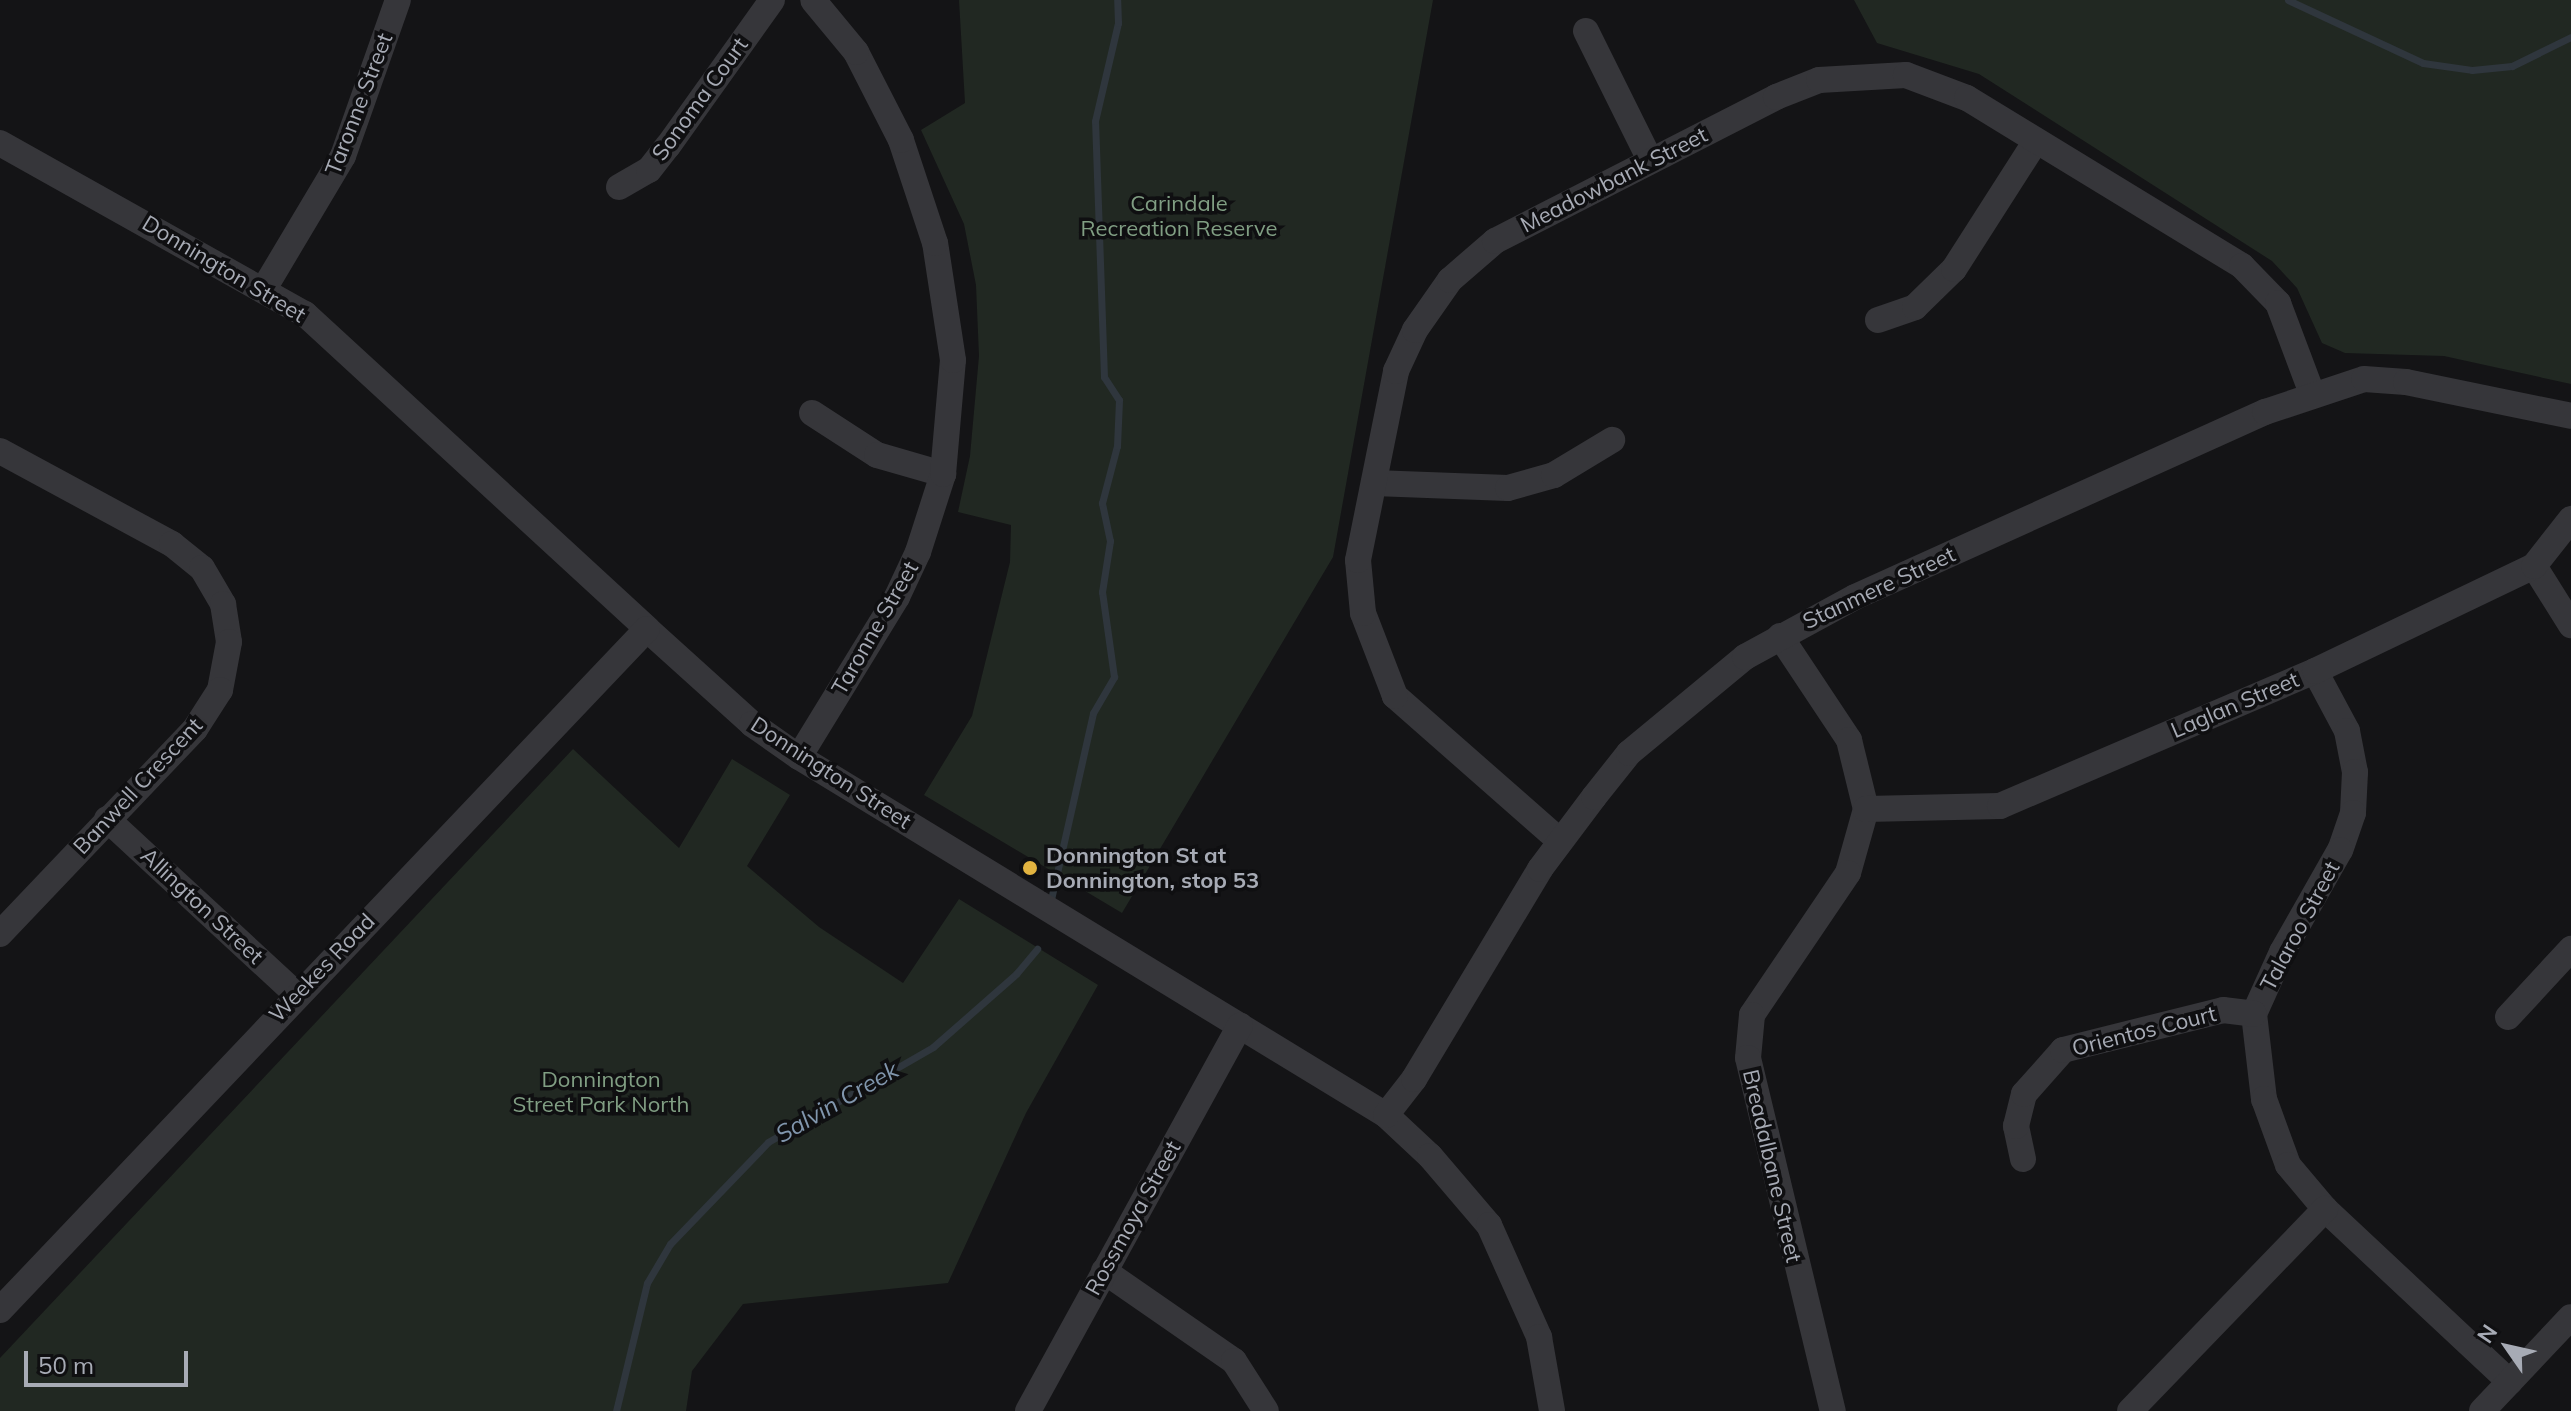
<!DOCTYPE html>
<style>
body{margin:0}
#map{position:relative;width:2571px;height:1411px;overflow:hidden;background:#141416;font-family:Mulish,sans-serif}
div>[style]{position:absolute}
.green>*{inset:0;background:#212822}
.stream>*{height:7px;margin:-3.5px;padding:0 3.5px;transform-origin:3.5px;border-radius:3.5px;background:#2f363d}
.minor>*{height:26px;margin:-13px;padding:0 13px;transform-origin:13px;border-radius:13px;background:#36363a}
.dots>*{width:22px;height:22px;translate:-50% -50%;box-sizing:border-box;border:4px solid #0f0f11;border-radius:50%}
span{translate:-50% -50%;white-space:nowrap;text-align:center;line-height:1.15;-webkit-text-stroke:7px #0f0f11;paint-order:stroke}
.street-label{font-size:22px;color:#a7abb5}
.park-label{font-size:22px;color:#809e83}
.poi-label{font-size:22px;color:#a7abb5;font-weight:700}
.left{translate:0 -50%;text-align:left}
.water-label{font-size:24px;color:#8196ad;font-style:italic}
.north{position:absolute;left:2467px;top:1307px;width:80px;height:80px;-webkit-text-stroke:6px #0f0f11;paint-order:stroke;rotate:304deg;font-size:22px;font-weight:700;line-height:32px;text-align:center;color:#a7abb5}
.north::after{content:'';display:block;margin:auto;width:28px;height:36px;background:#a7abb5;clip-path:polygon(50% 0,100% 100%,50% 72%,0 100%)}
.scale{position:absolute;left:24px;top:1351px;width:164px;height:36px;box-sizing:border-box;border:4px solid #a7abb5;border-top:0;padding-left:10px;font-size:24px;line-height:28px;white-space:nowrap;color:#a7abb5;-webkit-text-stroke:6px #0f0f11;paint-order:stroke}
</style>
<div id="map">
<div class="green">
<i style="clip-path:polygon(959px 0,1433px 0,1333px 557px,1122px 913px,924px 795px,972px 716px,1010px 562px,1011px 525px,958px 512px,970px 456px,979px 356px,976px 285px,964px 224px,921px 130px,965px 103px)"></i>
<i style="clip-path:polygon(1854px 0,2571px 0,2571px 384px,2444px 356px,2345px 353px,2322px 343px,2297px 288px,2272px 261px,1979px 74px,1877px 43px)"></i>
<i style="clip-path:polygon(573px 749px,679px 848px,732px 759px,790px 795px,747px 866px,819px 927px,903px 983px,959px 899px,1098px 985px,1026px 1113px,948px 1283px,743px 1304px,692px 1371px,686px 1411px,0 1411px,0 1358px)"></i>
</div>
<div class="stream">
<i style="left:2288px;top:0;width:149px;rotate:25deg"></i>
<i style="left:2423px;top:63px;width:49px;rotate:8.1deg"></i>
<i style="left:2472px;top:70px;width:40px;rotate:-5.7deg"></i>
<i style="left:2512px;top:66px;width:66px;rotate:-26.2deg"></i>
<i style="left:1050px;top:904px;width:196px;rotate:-77.3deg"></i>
<i style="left:1093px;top:713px;width:42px;rotate:-59.7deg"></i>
<i style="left:1114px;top:677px;width:86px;rotate:-98deg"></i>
<i style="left:1102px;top:592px;width:52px;rotate:-81.1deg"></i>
<i style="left:1110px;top:541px;width:39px;rotate:-102deg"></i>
<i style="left:1102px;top:503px;width:59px;rotate:-75.3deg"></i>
<i style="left:1117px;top:446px;width:46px;rotate:-87.5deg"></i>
<i style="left:1119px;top:400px;width:27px;rotate:-123deg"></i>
<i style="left:1104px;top:377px;width:256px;rotate:-92deg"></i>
<i style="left:1095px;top:121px;width:101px;rotate:-76.8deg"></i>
<i style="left:1118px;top:23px;width:23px;rotate:-92deg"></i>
<i style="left:616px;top:1411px;width:132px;rotate:-76.4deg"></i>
<i style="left:647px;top:1283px;width:45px;rotate:-59.5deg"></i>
<i style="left:670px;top:1244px;width:141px;rotate:-46.1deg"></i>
<i style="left:768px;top:1142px;width:190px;rotate:-29.9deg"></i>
<i style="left:933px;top:1047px;width:111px;rotate:-41.3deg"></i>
<i style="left:1016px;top:974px;width:33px;rotate:-50deg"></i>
</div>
<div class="minor">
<i style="left:1586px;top:31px;width:144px;rotate:63.6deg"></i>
<i style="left:0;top:143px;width:350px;rotate:29.3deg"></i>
<i style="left:305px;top:314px;width:465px;rotate:42.6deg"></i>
<i style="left:647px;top:629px;width:142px;rotate:42.1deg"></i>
<i style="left:752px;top:724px;width:57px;rotate:35.1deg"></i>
<i style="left:799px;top:757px;width:688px;rotate:31.38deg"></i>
<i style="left:1386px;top:1115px;width:60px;rotate:43deg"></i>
<i style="left:1430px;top:1156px;width:91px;rotate:49.5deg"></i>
<i style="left:1489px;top:1225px;width:123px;rotate:65.9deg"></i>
<i style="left:1539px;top:1337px;width:75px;rotate:80deg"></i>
<i style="left:619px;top:187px;width:34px;rotate:-30deg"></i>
<i style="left:649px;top:170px;width:31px;rotate:-52deg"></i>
<i style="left:668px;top:146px;width:179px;rotate:-54.5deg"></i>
<i style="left:265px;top:287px;width:152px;rotate:-59.2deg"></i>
<i style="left:343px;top:156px;width:165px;rotate:-70.6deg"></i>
<i style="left:1878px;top:320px;width:39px;rotate:-19deg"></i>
<i style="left:1915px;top:307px;width:54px;rotate:-44.3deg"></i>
<i style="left:1954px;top:269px;width:152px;rotate:-57.4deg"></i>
<i style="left:812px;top:413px;width:77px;rotate:32.9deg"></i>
<i style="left:877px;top:455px;width:69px;rotate:16.1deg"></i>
<i style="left:0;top:451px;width:196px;rotate:28.4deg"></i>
<i style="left:172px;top:544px;width:38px;rotate:39deg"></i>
<i style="left:202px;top:568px;width:42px;rotate:59.7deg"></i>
<i style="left:223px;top:604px;width:38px;rotate:81deg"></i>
<i style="left:229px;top:642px;width:49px;rotate:100.6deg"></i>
<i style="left:220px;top:690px;width:46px;rotate:122.7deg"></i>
<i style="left:195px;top:729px;width:283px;rotate:133.6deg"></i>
<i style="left:1374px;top:483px;width:134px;rotate:2.1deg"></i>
<i style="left:1508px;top:488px;width:48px;rotate:-15.8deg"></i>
<i style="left:1554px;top:475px;width:68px;rotate:-31.1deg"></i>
<i style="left:2534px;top:566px;width:70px;rotate:57.9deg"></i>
<i style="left:1780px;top:636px;width:125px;rotate:56.4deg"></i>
<i style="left:1849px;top:740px;width:71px;rotate:76.2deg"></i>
<i style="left:1866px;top:809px;width:66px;rotate:105.7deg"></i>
<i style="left:1848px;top:873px;width:171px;rotate:124.1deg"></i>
<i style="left:1752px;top:1015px;width:43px;rotate:95.3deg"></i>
<i style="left:1748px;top:1058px;width:363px;rotate:76.5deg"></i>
<i style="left:2315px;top:671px;width:68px;rotate:61.9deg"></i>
<i style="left:2347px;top:731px;width:42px;rotate:79deg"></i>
<i style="left:2355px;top:772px;width:41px;rotate:92.8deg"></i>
<i style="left:2353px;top:813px;width:39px;rotate:109deg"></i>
<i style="left:2340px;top:850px;width:117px;rotate:119.6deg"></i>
<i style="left:2282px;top:952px;width:68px;rotate:114.3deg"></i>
<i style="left:2254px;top:1014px;width:86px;rotate:83.3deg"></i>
<i style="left:2264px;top:1099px;width:70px;rotate:70deg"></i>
<i style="left:2288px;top:1165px;width:57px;rotate:49.9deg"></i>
<i style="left:2325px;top:1209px;width:253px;rotate:43.1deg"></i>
<i style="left:799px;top:757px;width:188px;rotate:-58.5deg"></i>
<i style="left:897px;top:597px;width:50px;rotate:-65deg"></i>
<i style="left:918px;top:552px;width:82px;rotate:-72.2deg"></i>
<i style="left:943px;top:474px;width:114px;rotate:-85deg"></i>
<i style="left:953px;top:360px;width:118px;rotate:-98.7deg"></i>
<i style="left:935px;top:243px;width:108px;rotate:-108.3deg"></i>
<i style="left:901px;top:140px;width:99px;rotate:-117.1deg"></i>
<i style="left:856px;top:52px;width:67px;rotate:-129.6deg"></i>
<i style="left:1866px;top:809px;width:134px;rotate:-1.3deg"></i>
<i style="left:2000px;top:806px;width:343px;rotate:-23.2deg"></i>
<i style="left:2315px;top:671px;width:243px;rotate:-25.6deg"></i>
<i style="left:2534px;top:566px;width:60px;rotate:-51.8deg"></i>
<i style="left:107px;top:819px;width:258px;rotate:42.8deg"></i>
<i style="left:1560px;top:841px;width:220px;rotate:-138.7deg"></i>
<i style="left:1395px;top:696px;width:89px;rotate:-111.1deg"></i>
<i style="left:1363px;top:613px;width:53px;rotate:-95.4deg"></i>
<i style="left:1358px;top:560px;width:193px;rotate:-78.6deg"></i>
<i style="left:1396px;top:371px;width:45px;rotate:-65.1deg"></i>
<i style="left:1415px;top:330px;width:61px;rotate:-55deg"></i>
<i style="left:1450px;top:280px;width:60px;rotate:-40.9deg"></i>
<i style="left:1495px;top:241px;width:316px;rotate:-27.1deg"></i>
<i style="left:1776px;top:97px;width:46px;rotate:-21.6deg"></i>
<i style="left:1819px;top:80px;width:87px;rotate:-3.3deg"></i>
<i style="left:1906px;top:75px;width:65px;rotate:20.7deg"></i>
<i style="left:1967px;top:98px;width:322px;rotate:31.4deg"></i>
<i style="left:2242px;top:266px;width:52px;rotate:45.8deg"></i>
<i style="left:2278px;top:303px;width:99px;rotate:69.4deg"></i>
<i style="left:2508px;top:1017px;width:93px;rotate:-47.2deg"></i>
<i style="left:1386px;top:1115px;width:46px;rotate:-52.1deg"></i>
<i style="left:1414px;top:1079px;width:245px;rotate:-59deg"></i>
<i style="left:1540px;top:869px;width:90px;rotate:-53.1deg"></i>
<i style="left:1594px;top:797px;width:56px;rotate:-51.5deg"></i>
<i style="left:1629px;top:753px;width:151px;rotate:-39.6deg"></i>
<i style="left:1745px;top:657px;width:125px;rotate:-28.6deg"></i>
<i style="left:1855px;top:597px;width:450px;rotate:-24.3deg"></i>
<i style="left:2265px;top:412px;width:104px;rotate:-18.4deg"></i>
<i style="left:2364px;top:379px;width:42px;rotate:4.1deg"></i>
<i style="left:2406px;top:382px;width:168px;rotate:11.6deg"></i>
<i style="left:2023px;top:1159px;width:34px;rotate:-102deg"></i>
<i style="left:2016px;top:1126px;width:33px;rotate:-76deg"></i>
<i style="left:2024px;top:1094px;width:59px;rotate:-48.4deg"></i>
<i style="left:2063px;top:1050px;width:165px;rotate:-14deg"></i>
<i style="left:2223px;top:1010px;width:31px;rotate:7deg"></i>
<i style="left:1104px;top:1271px;width:158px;rotate:34.7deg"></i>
<i style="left:1234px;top:1361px;width:59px;rotate:57.4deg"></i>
<i style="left:0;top:1310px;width:939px;rotate:-46.47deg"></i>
<i style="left:1028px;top:1411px;width:440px;rotate:-61.2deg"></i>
<i style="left:2130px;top:1411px;width:281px;rotate:-46deg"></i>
<i style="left:2482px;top:1411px;width:129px;rotate:-46.6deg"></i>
</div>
<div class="dots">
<i style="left:1030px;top:868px;background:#e2b340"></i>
</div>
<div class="street-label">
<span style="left:700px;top:99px;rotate:-54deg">Sonoma Court</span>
<span style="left:359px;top:104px;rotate:-69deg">Taronne Street</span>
<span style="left:1614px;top:180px;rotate:-27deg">Meadowbank Street</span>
<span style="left:224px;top:269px;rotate:31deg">Donnington Street</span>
<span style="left:1879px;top:588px;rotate:-25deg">Stanmere Street</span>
<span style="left:875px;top:628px;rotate:-60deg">Taronne Street</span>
<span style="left:2235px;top:705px;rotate:-23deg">Laglan Street</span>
<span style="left:831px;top:773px;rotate:33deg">Donnington Street</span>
<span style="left:138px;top:786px;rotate:-47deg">Banwell Crescent</span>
<span style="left:202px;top:906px;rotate:43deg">Allington Street</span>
<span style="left:2300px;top:926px;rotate:-62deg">Talaroo Street</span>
<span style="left:322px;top:968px;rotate:-46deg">Weekes Road</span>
<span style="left:2144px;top:1031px;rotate:-14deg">Orientos Court</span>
<span style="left:1772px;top:1166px;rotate:77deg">Breadalbane Street</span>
<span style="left:1133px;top:1218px;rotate:-61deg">Rossmoya Street</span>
</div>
<div class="park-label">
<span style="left:1179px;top:216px">Carindale<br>Recreation Reserve</span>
<span style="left:601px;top:1092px">Donnington<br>Street Park North</span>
</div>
<div class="poi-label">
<span class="left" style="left:1046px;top:868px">Donnington St at<br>Donnington, stop 53</span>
</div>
<div class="water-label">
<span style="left:837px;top:1102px;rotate:-30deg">Salvin Creek</span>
</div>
<div class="north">N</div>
<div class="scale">50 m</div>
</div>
